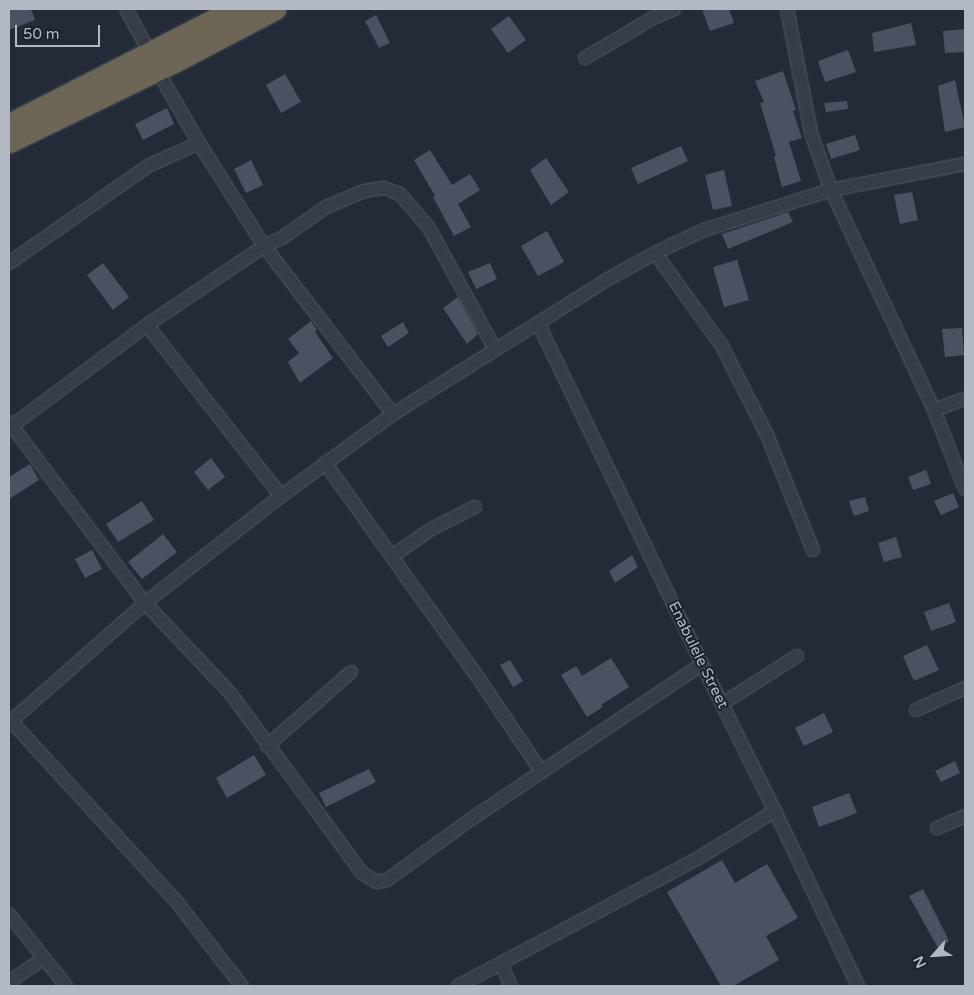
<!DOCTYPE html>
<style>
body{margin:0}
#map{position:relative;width:974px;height:995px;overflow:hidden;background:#242b38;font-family:"Varela Round",sans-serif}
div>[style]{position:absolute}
.building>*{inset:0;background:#4a5160}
.roads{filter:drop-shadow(0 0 1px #555b66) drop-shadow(0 0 1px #555b66)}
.street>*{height:12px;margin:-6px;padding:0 6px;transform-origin:6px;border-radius:6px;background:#373d48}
.highway>*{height:22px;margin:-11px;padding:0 11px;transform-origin:11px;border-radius:11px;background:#6e6655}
span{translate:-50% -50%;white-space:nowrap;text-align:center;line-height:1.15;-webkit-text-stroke:4px #1c222d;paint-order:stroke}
.street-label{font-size:15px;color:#b2b8c4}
.frame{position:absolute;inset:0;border:10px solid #b2b8c4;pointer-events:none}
.north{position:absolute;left:909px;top:930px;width:50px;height:50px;-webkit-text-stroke:4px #1c222d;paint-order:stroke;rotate:244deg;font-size:14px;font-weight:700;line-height:20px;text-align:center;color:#b2b8c4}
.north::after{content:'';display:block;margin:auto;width:18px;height:22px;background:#b2b8c4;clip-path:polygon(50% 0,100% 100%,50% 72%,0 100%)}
.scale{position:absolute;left:15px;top:25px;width:85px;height:22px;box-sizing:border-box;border:2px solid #b2b8c4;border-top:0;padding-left:6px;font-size:15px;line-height:18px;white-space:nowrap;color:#b2b8c4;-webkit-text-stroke:4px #1c222d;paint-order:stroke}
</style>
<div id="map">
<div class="building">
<i style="clip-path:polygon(9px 9px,31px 9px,35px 20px,9px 30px)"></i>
<i style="clip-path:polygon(702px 9px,729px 9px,734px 23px,710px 31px)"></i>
<i style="clip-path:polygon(376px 15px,390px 43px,379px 48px,365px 21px)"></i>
<i style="clip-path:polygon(509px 16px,526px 40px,508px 53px,491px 29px)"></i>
<i style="clip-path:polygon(911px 23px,916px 45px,874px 52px,872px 33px)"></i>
<i style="clip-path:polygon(965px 29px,965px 52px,945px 53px,943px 31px)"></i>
<i style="clip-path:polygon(848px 50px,856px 72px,825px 82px,818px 61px)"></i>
<i style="clip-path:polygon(783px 71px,796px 110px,793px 111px,802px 138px,789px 142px,801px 181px,782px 187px,774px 157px,776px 156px,760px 103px,764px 102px,755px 81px)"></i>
<i style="clip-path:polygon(285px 74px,301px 102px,281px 113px,266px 85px)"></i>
<i style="clip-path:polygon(955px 80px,965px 127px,945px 132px,938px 86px)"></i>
<i style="clip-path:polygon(847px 101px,848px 109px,826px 112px,824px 103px)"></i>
<i style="clip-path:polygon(167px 108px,174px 124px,143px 140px,135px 124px)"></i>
<i style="clip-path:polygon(855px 135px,860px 150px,831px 159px,826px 144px)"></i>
<i style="clip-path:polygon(681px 146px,688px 161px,638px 184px,631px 168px)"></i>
<i style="clip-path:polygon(430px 150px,452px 185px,470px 174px,480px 190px,458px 204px,471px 227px,454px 236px,433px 197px,435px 196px,414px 160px)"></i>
<i style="clip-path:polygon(546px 158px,569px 192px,551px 205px,530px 170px)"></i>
<i style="clip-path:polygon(251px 160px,263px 185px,246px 193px,234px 169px)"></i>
<i style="clip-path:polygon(724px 170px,732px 206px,713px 210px,705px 175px)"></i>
<i style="clip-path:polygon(912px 192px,918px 220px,900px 224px,894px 195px)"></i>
<i style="clip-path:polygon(788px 212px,793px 222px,728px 249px,722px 234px)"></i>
<i style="clip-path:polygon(547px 231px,564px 262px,538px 276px,521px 246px)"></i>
<i style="clip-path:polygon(737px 260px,749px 300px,724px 307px,713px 267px)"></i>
<i style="clip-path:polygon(103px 263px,129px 297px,113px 310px,87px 275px)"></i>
<i style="clip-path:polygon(490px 263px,497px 279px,476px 289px,468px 272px)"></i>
<i style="clip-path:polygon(458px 297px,478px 334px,467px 344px,443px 308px)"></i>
<i style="clip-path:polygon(311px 321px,317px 330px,315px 332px,333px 358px,300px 383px,288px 362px,299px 353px,288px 339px)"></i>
<i style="clip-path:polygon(403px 322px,409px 333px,388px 347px,381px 336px)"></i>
<i style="clip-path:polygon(962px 328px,964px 355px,945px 357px,942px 329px)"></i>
<i style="clip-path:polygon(211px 458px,225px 477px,208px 490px,194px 472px)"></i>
<i style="clip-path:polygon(30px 464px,39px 480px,9px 499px,9px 477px)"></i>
<i style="clip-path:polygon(926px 470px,931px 484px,913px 490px,908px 477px)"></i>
<i style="clip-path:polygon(953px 493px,959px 507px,941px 515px,934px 501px)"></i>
<i style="clip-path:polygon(865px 497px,869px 511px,854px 516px,849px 501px)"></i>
<i style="clip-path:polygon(142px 501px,154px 520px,118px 542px,106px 524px)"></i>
<i style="clip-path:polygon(163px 534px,177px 552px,142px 579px,128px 562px)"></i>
<i style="clip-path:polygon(896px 537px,902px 557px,884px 562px,878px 543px)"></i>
<i style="clip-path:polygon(92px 550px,102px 569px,85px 578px,75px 559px)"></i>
<i style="clip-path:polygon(632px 555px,638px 567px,615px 583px,609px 571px)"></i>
<i style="clip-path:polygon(949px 603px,956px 622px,931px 631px,924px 612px)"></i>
<i style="clip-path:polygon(927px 645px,939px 670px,914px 681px,903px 656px)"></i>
<i style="clip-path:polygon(611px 658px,629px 687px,601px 705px,603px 707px,587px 717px,561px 675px,576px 666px,582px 676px)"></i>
<i style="clip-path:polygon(510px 660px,523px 681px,513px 687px,500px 665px)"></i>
<i style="clip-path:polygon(824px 713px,833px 732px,804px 746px,795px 728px)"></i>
<i style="clip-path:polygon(254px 755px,266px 775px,227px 798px,216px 778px)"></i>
<i style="clip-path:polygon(955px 761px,960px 773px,941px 782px,935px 771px)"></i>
<i style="clip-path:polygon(369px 769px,376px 782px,326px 807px,319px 793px)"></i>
<i style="clip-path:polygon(849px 793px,857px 813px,819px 827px,812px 807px)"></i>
<i style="clip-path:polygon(722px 860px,735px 883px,767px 864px,798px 918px,766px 936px,779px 960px,733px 986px,721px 986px,667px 892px)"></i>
<i style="clip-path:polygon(923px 889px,949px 941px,939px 950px,909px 896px)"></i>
</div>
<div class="roads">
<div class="street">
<i style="left:126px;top:9px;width:50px;rotate:61.4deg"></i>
<i style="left:150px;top:53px;width:18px;rotate:68deg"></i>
<i style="left:157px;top:70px;width:84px;rotate:60.1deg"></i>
<i style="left:199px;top:143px;width:122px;rotate:57.7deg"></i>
<i style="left:264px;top:246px;width:212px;rotate:52.5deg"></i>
<i style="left:787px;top:9px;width:126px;rotate:79deg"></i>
<i style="left:811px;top:133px;width:60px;rotate:70.7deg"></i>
<i style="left:831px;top:190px;width:243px;rotate:64.9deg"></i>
<i style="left:934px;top:410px;width:85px;rotate:68.6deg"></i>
<i style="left:585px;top:58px;width:79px;rotate:-30.5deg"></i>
<i style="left:653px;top:18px;width:23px;rotate:-23deg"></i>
<i style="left:655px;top:253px;width:115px;rotate:54.2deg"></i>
<i style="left:722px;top:346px;width:100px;rotate:63.2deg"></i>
<i style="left:767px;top:435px;width:124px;rotate:68.2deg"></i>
<i style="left:9px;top:263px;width:169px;rotate:-34.9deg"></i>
<i style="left:148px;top:166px;width:56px;rotate:-24.3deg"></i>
<i style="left:538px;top:323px;width:378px;rotate:64.3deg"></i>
<i style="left:702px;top:664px;width:164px;rotate:63.6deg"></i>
<i style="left:775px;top:811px;width:194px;rotate:64.6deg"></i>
<i style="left:934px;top:410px;width:33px;rotate:-20deg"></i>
<i style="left:9px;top:422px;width:226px;rotate:53.1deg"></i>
<i style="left:145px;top:603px;width:125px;rotate:46.6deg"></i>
<i style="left:231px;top:694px;width:222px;rotate:53.8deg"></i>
<i style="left:362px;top:873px;width:17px;rotate:31deg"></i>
<i style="left:377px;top:882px;width:10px;rotate:-11deg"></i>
<i style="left:387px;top:880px;width:102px;rotate:-35.9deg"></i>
<i style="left:470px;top:820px;width:280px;rotate:-33.9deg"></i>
<i style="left:9px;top:428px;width:172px;rotate:-36.7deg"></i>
<i style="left:325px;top:463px;width:265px;rotate:54.5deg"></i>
<i style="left:479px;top:679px;width:111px;rotate:56deg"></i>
<i style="left:281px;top:496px;width:217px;rotate:-128.1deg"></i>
<i style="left:147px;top:325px;width:141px;rotate:-34deg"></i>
<i style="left:264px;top:246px;width:20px;rotate:-24deg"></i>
<i style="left:282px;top:238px;width:54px;rotate:-35.2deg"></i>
<i style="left:326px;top:207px;width:41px;rotate:-22.8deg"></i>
<i style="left:364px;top:191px;width:20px;rotate:-9deg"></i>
<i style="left:384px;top:188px;width:17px;rotate:21deg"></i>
<i style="left:400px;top:194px;width:45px;rotate:49.5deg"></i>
<i style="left:429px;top:228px;width:138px;rotate:61.4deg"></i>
<i style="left:392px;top:556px;width:50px;rotate:-34.3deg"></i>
<i style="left:433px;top:528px;width:47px;rotate:-26.6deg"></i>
<i style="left:722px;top:704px;width:89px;rotate:-32.6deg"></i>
<i style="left:916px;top:710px;width:54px;rotate:-24.2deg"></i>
<i style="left:11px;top:721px;width:244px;rotate:47.5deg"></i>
<i style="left:176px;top:901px;width:108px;rotate:52.2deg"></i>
<i style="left:9px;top:723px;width:181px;rotate:-41.4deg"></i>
<i style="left:145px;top:603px;width:173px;rotate:-38.2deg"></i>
<i style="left:281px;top:496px;width:139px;rotate:-36.2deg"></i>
<i style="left:393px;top:414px;width:256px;rotate:-32.1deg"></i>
<i style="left:610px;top:278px;width:51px;rotate:-29.1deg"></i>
<i style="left:655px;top:253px;width:54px;rotate:-25.1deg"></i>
<i style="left:704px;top:230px;width:133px;rotate:-17.5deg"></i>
<i style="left:831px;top:190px;width:136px;rotate:-11deg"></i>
<i style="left:267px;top:746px;width:112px;rotate:-41.4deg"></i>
<i style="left:937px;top:828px;width:30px;rotate:-23deg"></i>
<i style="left:9px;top:914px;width:92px;rotate:51.6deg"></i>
<i style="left:501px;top:964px;width:24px;rotate:66deg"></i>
<i style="left:9px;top:982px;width:42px;rotate:-34.4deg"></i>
<i style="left:458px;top:986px;width:271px;rotate:-28deg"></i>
<i style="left:697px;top:859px;width:92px;rotate:-31.6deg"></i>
</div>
<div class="highway">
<i style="left:18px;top:121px;width:247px;rotate:-27deg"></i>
<i style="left:9px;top:142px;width:186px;rotate:-25.9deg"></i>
<i style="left:176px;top:61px;width:112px;rotate:-27.7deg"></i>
</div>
</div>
<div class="street-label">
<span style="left:698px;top:655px;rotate:64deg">Enabulele Street</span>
</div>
<div class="frame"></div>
<div class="north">N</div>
<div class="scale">50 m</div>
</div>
